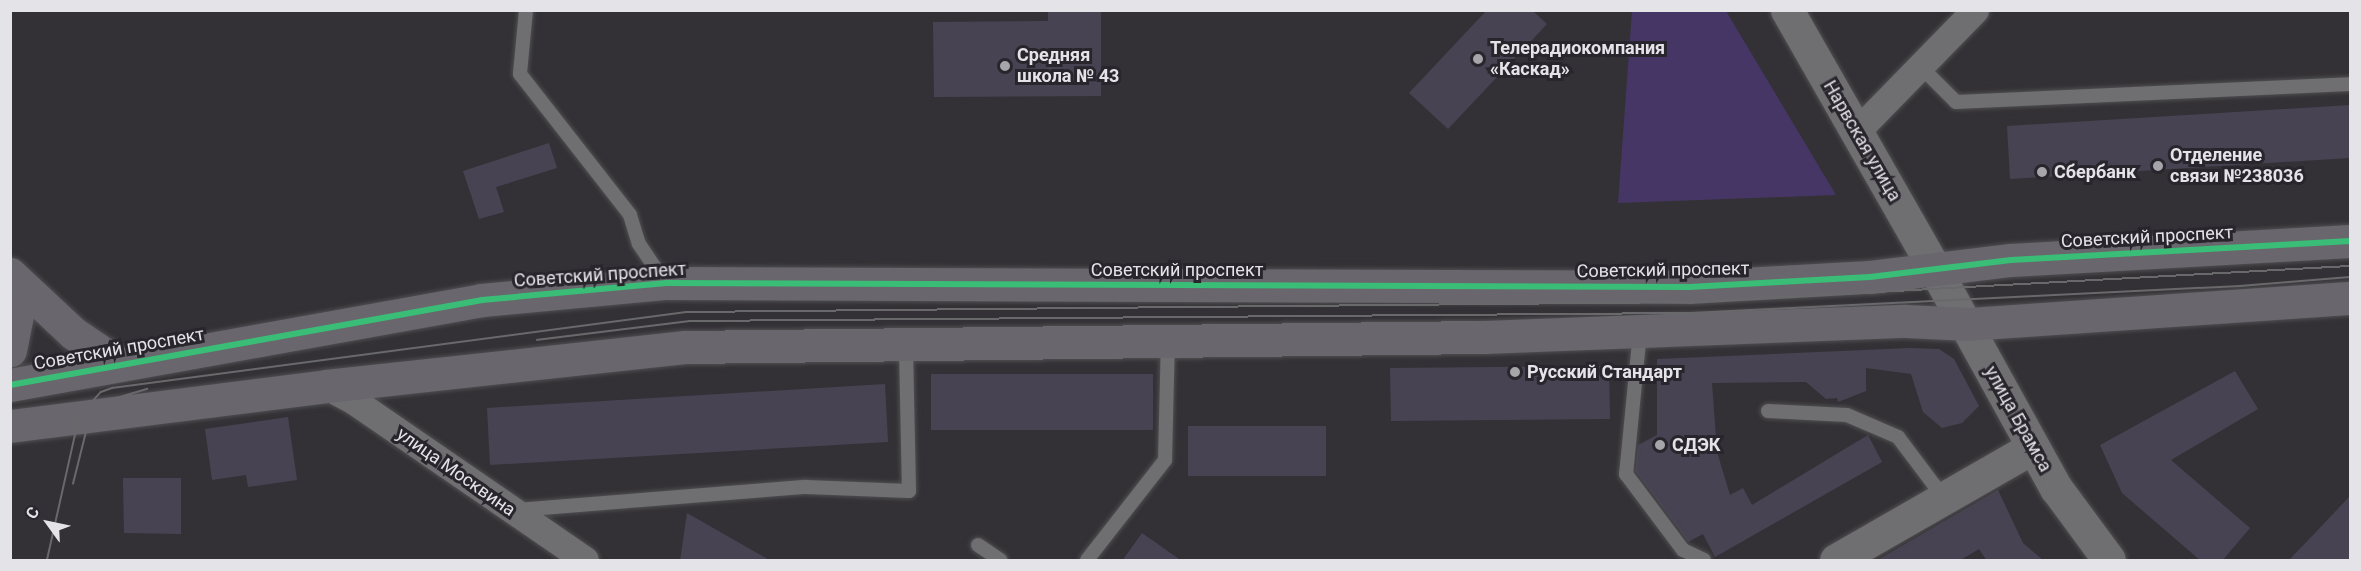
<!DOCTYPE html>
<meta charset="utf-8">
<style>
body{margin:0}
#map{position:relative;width:2361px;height:571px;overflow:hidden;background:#333135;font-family:Roboto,sans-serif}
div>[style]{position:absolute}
.green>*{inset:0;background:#463666}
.building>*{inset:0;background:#484353}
.roads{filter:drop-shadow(0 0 2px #4f4e51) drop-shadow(0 0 2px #4f4e51)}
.service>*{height:14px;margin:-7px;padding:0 7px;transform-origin:7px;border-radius:7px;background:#6f6e71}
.minor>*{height:27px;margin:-13.5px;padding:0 13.5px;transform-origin:13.5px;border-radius:13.5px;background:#6f6e71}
.tertiary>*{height:33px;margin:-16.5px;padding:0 16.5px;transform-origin:16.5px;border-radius:16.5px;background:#6f6e71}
.secondary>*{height:33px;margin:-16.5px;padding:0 16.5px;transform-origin:16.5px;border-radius:16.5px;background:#6f6e71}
.primary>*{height:33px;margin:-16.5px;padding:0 16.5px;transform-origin:16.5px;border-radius:16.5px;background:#69676d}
.tram>*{height:1.5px;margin:-0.75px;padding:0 0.75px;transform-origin:0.75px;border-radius:0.75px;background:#69686b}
.cycleway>*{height:6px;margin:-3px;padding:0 3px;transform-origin:3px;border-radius:3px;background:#3abd76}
.dots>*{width:16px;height:16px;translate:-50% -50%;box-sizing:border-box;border:3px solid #28262c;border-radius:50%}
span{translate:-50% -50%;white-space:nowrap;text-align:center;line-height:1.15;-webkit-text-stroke:6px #28262c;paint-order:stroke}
.poi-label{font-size:18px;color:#e4e3e7;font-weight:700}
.left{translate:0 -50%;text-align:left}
.street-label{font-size:18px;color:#e4e3e7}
.frame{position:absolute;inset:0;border:12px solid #e4e3e7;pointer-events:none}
.north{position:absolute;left:18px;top:493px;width:60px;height:60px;-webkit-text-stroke:4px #28262c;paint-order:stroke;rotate:303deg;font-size:16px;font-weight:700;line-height:24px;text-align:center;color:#e4e3e7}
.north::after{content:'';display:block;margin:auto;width:21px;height:27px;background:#e4e3e7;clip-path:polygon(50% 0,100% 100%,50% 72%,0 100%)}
</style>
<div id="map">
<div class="green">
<i style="clip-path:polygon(1632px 11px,1726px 11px,1836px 195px,1618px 203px)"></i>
</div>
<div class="building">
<i style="clip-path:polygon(1048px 10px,1101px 10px,1101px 96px,934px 97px,933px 22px,1048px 21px)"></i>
<i style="clip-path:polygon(1487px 10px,1532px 10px,1547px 24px,1448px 129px,1409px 93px)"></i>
<i style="clip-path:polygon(2350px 105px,2350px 158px,2010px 179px,2007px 126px)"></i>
<i style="clip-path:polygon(549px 143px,557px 168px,496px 187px,504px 212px,479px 219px,463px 171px)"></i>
<i style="clip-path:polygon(1910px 348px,1939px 349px,1954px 359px,1979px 406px,1962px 423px,1942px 428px,1923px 412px,1911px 374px,1866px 368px,1866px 391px,1838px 402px,1837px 398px,1826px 399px,1806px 382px,1712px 383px,1717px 452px,1730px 495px,1743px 488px,1752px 505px,1868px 435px,1882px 462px,1715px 557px,1703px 534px,1688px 542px,1635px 471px,1638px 445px,1657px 435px,1657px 359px)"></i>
<i style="clip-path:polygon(1609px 366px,1610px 419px,1391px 421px,1390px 368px)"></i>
<i style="clip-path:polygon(2235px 371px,2258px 409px,2171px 460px,2250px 528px,2222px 561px,2201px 561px,2122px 493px,2100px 445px)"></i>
<i style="clip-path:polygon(931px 374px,1153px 374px,1153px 430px,931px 430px)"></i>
<i style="clip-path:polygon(885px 384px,888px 442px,490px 465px,487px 408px)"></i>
<i style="clip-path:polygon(288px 417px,297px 480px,248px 487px,246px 475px,212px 480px,205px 429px)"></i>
<i style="clip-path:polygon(1188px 426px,1326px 426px,1326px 476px,1188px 476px)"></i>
<i style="clip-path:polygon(123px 478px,181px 478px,181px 534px,124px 533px)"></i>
<i style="clip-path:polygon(1998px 490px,2023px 543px,2044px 561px,1987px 561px,1979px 549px,1959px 561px,1876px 561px)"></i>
<i style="clip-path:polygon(2350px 496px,2350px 561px,2288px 561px,2315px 533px)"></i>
<i style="clip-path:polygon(687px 513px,771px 561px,680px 561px)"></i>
<i style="clip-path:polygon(1142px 533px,1182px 561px,1122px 561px)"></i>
</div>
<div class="roads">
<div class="service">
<i style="left:526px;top:10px;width:64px;rotate:95.4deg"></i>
<i style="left:520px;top:74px;width:179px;rotate:52deg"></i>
<i style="left:630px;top:215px;width:30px;rotate:73deg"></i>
<i style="left:639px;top:244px;width:45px;rotate:56deg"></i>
<i style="left:1920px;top:66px;width:51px;rotate:45deg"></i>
<i style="left:1956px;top:102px;width:394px;rotate:-2.6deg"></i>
<i style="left:1640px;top:332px;width:143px;rotate:95.6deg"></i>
<i style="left:1626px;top:474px;width:95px;rotate:53.1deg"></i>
<i style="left:1683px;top:550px;width:23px;rotate:25deg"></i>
<i style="left:1768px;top:411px;width:79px;rotate:2.9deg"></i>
<i style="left:1847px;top:415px;width:56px;rotate:23.3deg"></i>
<i style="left:1898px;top:437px;width:76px;rotate:53deg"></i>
<i style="left:517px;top:510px;width:290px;rotate:-4.6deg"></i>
<i style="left:806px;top:487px;width:103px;rotate:2.2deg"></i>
<i style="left:909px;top:491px;width:146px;rotate:-91.2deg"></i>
<i style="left:978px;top:545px;width:27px;rotate:34deg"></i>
<i style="left:1087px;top:560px;width:127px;rotate:-52deg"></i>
<i style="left:1165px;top:460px;width:120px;rotate:-88.6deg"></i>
</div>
<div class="minor">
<i style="left:1857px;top:131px;width:169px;rotate:-45.7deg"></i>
<i style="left:326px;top:386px;width:32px;rotate:28deg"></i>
<i style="left:354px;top:401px;width:280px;rotate:34.5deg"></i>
</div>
<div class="tertiary">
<i style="left:1936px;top:271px;width:248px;rotate:61.1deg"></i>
<i style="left:2056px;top:488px;width:89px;rotate:53.6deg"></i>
<i style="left:1836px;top:560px;width:227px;rotate:-29.8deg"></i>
</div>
<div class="secondary">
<i style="left:1787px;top:10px;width:301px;rotate:60.3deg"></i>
</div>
<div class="primary">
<i style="left:10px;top:274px;width:86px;rotate:43.1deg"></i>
<i style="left:73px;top:333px;width:55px;rotate:34deg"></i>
<i style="left:10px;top:283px;width:28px;rotate:73deg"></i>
<i style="left:18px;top:310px;width:41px;rotate:101.3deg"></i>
<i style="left:10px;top:385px;width:480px;rotate:-10.2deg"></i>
<i style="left:482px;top:300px;width:185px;rotate:-5.3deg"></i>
<i style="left:666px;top:283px;width:1023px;rotate:0.22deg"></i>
<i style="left:1689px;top:287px;width:181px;rotate:-3.2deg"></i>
<i style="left:1870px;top:277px;width:142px;rotate:-6.9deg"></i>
<i style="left:2011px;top:260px;width:340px;rotate:-3.2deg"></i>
<i style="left:10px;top:426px;width:319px;rotate:-7.2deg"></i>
<i style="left:326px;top:386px;width:361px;rotate:-6.2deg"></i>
<i style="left:685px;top:347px;width:799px;rotate:-0.72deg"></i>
<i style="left:1484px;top:337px;width:422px;rotate:-2.2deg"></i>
<i style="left:1906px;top:321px;width:62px;rotate:2.8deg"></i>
<i style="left:1968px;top:324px;width:383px;rotate:-3.9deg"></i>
</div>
</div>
<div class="tram">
<i style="left:537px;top:340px;width:153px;rotate:-7.1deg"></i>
<i style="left:689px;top:321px;width:1002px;rotate:-0.46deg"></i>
<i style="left:1691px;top:313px;width:550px;rotate:-2.82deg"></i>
<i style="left:2240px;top:286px;width:110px;rotate:-4.7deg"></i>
<i style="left:73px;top:484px;width:70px;rotate:-76deg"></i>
<i style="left:90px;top:416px;width:23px;rotate:-41deg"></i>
<i style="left:107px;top:401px;width:42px;rotate:-16.7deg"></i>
<i style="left:47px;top:560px;width:147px;rotate:-77.4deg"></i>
<i style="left:79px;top:417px;width:33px;rotate:-49deg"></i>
<i style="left:101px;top:392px;width:12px;rotate:-20deg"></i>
<i style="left:112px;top:388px;width:579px;rotate:-7.54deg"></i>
<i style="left:686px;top:312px;width:1009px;rotate:-0.57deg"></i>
<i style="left:1695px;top:302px;width:656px;rotate:-3.15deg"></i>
</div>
<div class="cycleway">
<i style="left:10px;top:385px;width:480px;rotate:-10.2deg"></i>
<i style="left:482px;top:300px;width:185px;rotate:-5.3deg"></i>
<i style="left:666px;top:283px;width:1023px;rotate:0.22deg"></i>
<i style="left:1689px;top:287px;width:181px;rotate:-3.2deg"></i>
<i style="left:1870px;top:277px;width:142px;rotate:-6.9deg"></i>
<i style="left:2011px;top:260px;width:340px;rotate:-3.2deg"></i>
</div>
<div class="dots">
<i style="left:1478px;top:59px;background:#a6a5a9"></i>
<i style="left:1005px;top:66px;background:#a6a5a9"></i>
<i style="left:2158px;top:166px;background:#a6a5a9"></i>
<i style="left:2042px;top:172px;background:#a6a5a9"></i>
<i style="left:1515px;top:372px;background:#a6a5a9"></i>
<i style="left:1660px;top:445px;background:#a6a5a9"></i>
</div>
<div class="poi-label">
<span class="left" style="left:1490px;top:59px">Телерадиокомпания<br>«Каскад»</span>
<span class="left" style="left:1017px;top:66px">Средняя<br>школа № 43</span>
<span class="left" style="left:2170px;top:166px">Отделение<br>связи №238036</span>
<span class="left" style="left:2054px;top:172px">Сбербанк</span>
<span class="left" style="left:1527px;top:372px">Русский Стандарт</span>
<span class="left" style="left:1672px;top:445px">СДЭК</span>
</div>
<div class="street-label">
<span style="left:1862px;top:141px;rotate:60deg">Нарвская улица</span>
<span style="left:2147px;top:237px;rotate:-3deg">Советский проспект</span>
<span style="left:1177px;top:270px">Советский проспект</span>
<span style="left:1663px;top:270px;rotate:-1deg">Советский проспект</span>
<span style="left:600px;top:275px;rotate:-4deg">Советский проспект</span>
<span style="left:119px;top:349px;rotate:-10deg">Советский проспект</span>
<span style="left:2018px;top:419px;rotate:61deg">улица Брамса</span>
<span style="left:456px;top:472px;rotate:35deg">улица Москвина</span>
</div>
<div class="frame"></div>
<div class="north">С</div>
</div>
